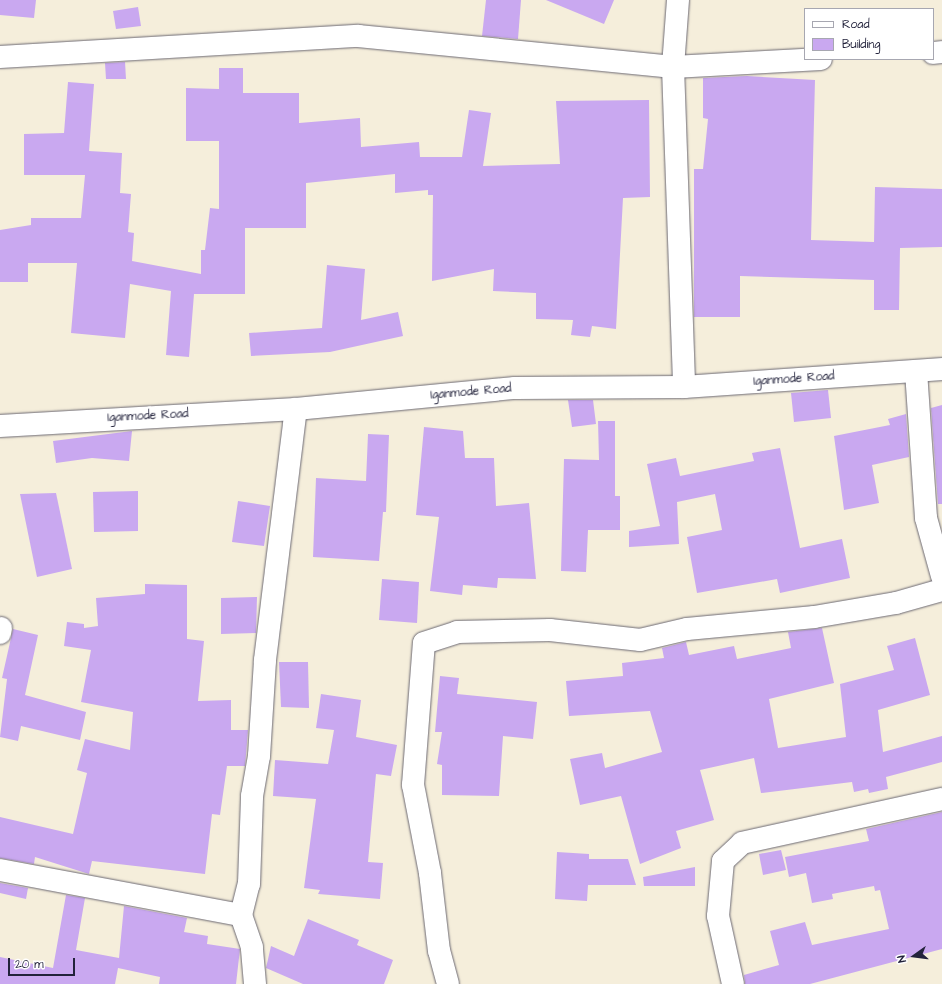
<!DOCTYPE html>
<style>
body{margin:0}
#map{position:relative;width:942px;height:984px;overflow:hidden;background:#f5eedb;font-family:"Architects Daughter",sans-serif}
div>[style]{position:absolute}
.building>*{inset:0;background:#c9a8f0}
.roads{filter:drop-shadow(0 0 1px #6c6973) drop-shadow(0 0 1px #6c6973)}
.minor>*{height:22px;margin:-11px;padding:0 11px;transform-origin:11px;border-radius:11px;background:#fff}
span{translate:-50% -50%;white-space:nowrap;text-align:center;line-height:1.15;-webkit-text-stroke:4px #fff;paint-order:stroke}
.street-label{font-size:12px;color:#22223b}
.legend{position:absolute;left:804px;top:8px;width:130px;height:52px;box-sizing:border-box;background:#fff;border:1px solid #a7a7b1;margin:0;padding:5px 7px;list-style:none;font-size:12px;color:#22223b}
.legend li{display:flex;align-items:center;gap:8px;height:20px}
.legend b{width:20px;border:1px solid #a7a7b1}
.north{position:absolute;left:894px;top:936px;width:40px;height:40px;-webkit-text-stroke:3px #fff;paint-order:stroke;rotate:256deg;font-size:11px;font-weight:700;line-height:16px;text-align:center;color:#22223b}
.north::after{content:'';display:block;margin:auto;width:14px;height:18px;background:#22223b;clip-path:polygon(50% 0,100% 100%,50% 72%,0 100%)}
.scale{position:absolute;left:8px;top:958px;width:67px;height:18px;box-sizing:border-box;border:2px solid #22223b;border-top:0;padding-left:5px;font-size:12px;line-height:14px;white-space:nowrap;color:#22223b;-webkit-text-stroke:3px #fff;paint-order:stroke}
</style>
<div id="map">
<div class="building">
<i style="clip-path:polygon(0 0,36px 0,34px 18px,0 15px)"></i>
<i style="clip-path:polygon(486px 0,521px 0,518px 39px,482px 36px)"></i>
<i style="clip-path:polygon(546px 0,614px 0,604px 24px)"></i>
<i style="clip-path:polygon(138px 7px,141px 26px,116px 29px,113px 11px)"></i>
<i style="clip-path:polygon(125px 62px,126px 79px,106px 79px,105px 63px)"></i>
<i style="clip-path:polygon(219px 68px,243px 68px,243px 93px,299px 93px,299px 123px,360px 118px,361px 147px,419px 142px,420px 157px,462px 157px,469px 110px,491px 113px,483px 166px,560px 164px,556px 101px,649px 100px,650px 197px,623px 198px,616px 329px,592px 326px,590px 337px,571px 335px,573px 320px,536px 319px,536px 293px,493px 291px,494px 269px,432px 281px,433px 195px,428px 195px,428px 190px,395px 193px,395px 174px,306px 183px,306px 228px,245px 228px,245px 294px,194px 294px,189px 357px,166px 355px,171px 291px,130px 284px,125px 338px,71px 333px,77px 263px,28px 263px,28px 282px,0 282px,0 230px,31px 225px,31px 218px,81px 218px,85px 175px,24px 175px,24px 134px,64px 133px,68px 82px,94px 84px,89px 151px,122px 153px,120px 193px,131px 194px,128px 232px,134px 233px,132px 261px,201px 274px,201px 250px,205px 250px,210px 208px,219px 209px,219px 141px,186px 141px,186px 88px,219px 89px)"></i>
<i style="clip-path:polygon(747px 76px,815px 80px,811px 240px,874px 242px,875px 187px,942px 189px,942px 247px,900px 248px,899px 310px,874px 310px,874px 280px,740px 276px,740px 317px,694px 317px,694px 169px,703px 169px,708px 119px,703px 118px,703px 78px)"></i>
<i style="clip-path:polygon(327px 265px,365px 269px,361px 320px,398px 312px,403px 336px,330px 352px,251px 356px,249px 333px,322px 328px)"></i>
<i style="clip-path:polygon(828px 390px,831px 418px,794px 422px,791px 393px)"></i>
<i style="clip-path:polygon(568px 400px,593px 400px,596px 424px,572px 427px)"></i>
<i style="clip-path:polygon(942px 405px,942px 504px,938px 504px,931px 408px)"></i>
<i style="clip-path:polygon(906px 414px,909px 457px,872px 465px,879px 503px,844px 510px,834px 436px,890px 425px,888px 419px)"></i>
<i style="clip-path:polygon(598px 421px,615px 421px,615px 496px,620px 496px,620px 530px,588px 530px,586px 572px,561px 571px,564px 459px,599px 460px)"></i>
<i style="clip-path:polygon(424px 427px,463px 431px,465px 458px,494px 458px,496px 506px,529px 503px,536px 579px,498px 578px,497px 588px,463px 585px,462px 595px,430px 591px,439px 517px,416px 515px)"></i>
<i style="clip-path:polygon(132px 431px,129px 461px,92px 458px,56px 463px,53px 441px)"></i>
<i style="clip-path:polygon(368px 434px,389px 435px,386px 512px,383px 512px,379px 561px,313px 557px,316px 478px,366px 481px)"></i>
<i style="clip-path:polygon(780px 448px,800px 548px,842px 539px,850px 578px,780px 593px,777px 579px,697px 593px,687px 537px,722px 530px,715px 494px,677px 502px,679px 544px,629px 547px,629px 531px,660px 526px,647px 464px,676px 458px,680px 476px,754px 461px,752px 453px)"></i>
<i style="clip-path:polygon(138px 491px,138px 531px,94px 532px,93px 492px)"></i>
<i style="clip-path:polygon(56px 493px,72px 569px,37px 577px,20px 494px)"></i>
<i style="clip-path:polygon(238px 501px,270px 506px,264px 546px,232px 542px)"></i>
<i style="clip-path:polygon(382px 579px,419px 582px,417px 623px,379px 620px)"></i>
<i style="clip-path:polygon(145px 584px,187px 585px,187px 639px,204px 641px,198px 701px,231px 700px,231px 730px,248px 730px,245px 766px,227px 766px,220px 815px,212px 814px,205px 874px,92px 861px,89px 874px,35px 857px,34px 864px,0 858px,0 817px,73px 834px,87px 773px,77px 770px,85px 739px,130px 750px,133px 712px,81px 702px,91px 650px,64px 646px,67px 622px,84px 624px,84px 628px,98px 626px,96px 598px,145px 594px)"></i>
<i style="clip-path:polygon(257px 597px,256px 633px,221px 634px,221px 598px)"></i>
<i style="clip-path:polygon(822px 628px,834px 683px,769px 699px,778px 748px,846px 737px,840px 684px,894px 670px,887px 646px,915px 638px,930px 695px,878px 710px,883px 752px,942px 736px,942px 762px,886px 777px,888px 789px,869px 793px,868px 789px,854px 792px,852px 782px,761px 793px,754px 758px,700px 770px,714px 820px,676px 831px,681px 848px,640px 864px,621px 796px,580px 805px,570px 759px,602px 753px,605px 768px,662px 752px,650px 711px,569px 716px,566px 681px,623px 676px,622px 663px,664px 658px,662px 648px,686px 642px,689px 655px,734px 646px,737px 659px,791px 648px,788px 632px)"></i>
<i style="clip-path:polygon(13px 629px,38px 635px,25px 695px,86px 712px,80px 740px,21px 726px,18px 741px,0 737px,7px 679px,2px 678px)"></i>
<i style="clip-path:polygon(279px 662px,308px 662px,309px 708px,281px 707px)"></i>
<i style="clip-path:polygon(440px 676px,459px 678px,457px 694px,537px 702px,533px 739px,503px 736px,499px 796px,442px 795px,442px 765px,437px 764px,442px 732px,435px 732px)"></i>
<i style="clip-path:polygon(321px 694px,361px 700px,356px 737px,397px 745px,391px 776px,376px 774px,368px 862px,383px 863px,380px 899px,318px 894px,320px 890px,304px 888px,316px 799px,273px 796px,275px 760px,328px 764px,334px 730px,316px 728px)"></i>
<i style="clip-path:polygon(942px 812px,942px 949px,810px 984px,745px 984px,744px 975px,779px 965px,770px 931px,805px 922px,812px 945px,889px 929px,880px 890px,875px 891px,874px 886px,832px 894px,833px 899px,812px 903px,806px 873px,789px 877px,785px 857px,869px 841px,866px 829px)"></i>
<i style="clip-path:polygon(781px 850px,786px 870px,763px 875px,759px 854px)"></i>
<i style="clip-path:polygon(557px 852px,589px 854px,589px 859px,628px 859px,636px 885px,588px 885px,587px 901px,555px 899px)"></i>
<i style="clip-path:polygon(695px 867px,695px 886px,644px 886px,643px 877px)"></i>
<i style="clip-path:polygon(0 883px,28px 888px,26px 899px,0 893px)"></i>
<i style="clip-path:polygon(66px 895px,85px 898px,76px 950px,119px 958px,124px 906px,187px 918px,184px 932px,208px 936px,207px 944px,240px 949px,236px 984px,159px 984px,160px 977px,118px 968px,115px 984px,0 984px,0 957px,53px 968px)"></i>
<i style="clip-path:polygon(308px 919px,359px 940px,357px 945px,393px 960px,384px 984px,303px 984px,266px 968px,271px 946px,294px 956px)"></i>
</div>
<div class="roads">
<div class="minor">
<i style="left:678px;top:0;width:67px;rotate:94.3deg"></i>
<i style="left:673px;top:67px;width:320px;rotate:88deg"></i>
<i style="left:933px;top:53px;width:9px;rotate:-6deg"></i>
<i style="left:0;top:57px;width:359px;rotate:-3.4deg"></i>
<i style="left:358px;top:36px;width:317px;rotate:5.6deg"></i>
<i style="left:673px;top:67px;width:148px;rotate:-3.1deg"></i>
<i style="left:916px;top:371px;width:147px;rotate:86.1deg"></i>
<i style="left:926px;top:518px;width:60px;rotate:74.6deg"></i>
<i style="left:0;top:426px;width:296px;rotate:-3.3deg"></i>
<i style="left:296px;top:409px;width:220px;rotate:-5.5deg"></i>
<i style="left:515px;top:388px;width:169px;rotate:-0.3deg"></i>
<i style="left:684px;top:387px;width:259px;rotate:-4deg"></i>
<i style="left:0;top:633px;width:5px;rotate:-79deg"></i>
<i style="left:0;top:870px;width:245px;rotate:10.6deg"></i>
<i style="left:255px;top:984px;width:37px;rotate:-95deg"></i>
<i style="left:252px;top:947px;width:34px;rotate:-109deg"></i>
<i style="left:241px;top:915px;width:32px;rotate:-76deg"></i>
<i style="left:249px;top:884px;width:88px;rotate:-88deg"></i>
<i style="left:252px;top:796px;width:41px;rotate:-80.1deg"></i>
<i style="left:259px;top:756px;width:96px;rotate:-86.4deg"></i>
<i style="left:265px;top:660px;width:253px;rotate:-83deg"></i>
<i style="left:448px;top:984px;width:34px;rotate:-105deg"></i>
<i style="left:439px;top:951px;width:79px;rotate:-96.6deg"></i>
<i style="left:430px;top:873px;width:90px;rotate:-100.9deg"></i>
<i style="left:413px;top:785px;width:142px;rotate:-85.6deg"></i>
<i style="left:424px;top:643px;width:35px;rotate:-18deg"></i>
<i style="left:457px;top:632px;width:93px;rotate:-1.2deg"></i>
<i style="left:550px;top:630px;width:91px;rotate:6.3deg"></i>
<i style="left:640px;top:640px;width:48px;rotate:-13.2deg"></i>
<i style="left:687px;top:629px;width:128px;rotate:-5.4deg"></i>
<i style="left:814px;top:617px;width:83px;rotate:-9.7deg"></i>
<i style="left:896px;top:603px;width:48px;rotate:-15.8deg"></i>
<i style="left:733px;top:984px;width:70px;rotate:-102.4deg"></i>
<i style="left:718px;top:916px;width:55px;rotate:-84.8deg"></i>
<i style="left:723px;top:861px;width:26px;rotate:-43deg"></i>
<i style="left:742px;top:843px;width:205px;rotate:-12.4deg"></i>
</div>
</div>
<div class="street-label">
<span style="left:794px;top:379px;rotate:-4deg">Iganmode Road</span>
<span style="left:471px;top:392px;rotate:-5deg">Iganmode Road</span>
<span style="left:148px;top:416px;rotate:-3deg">Iganmode Road</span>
</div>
<ul class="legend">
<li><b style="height:5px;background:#fff"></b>Road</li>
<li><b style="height:11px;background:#c9a8f0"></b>Building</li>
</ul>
<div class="north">N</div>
<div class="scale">20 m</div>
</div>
